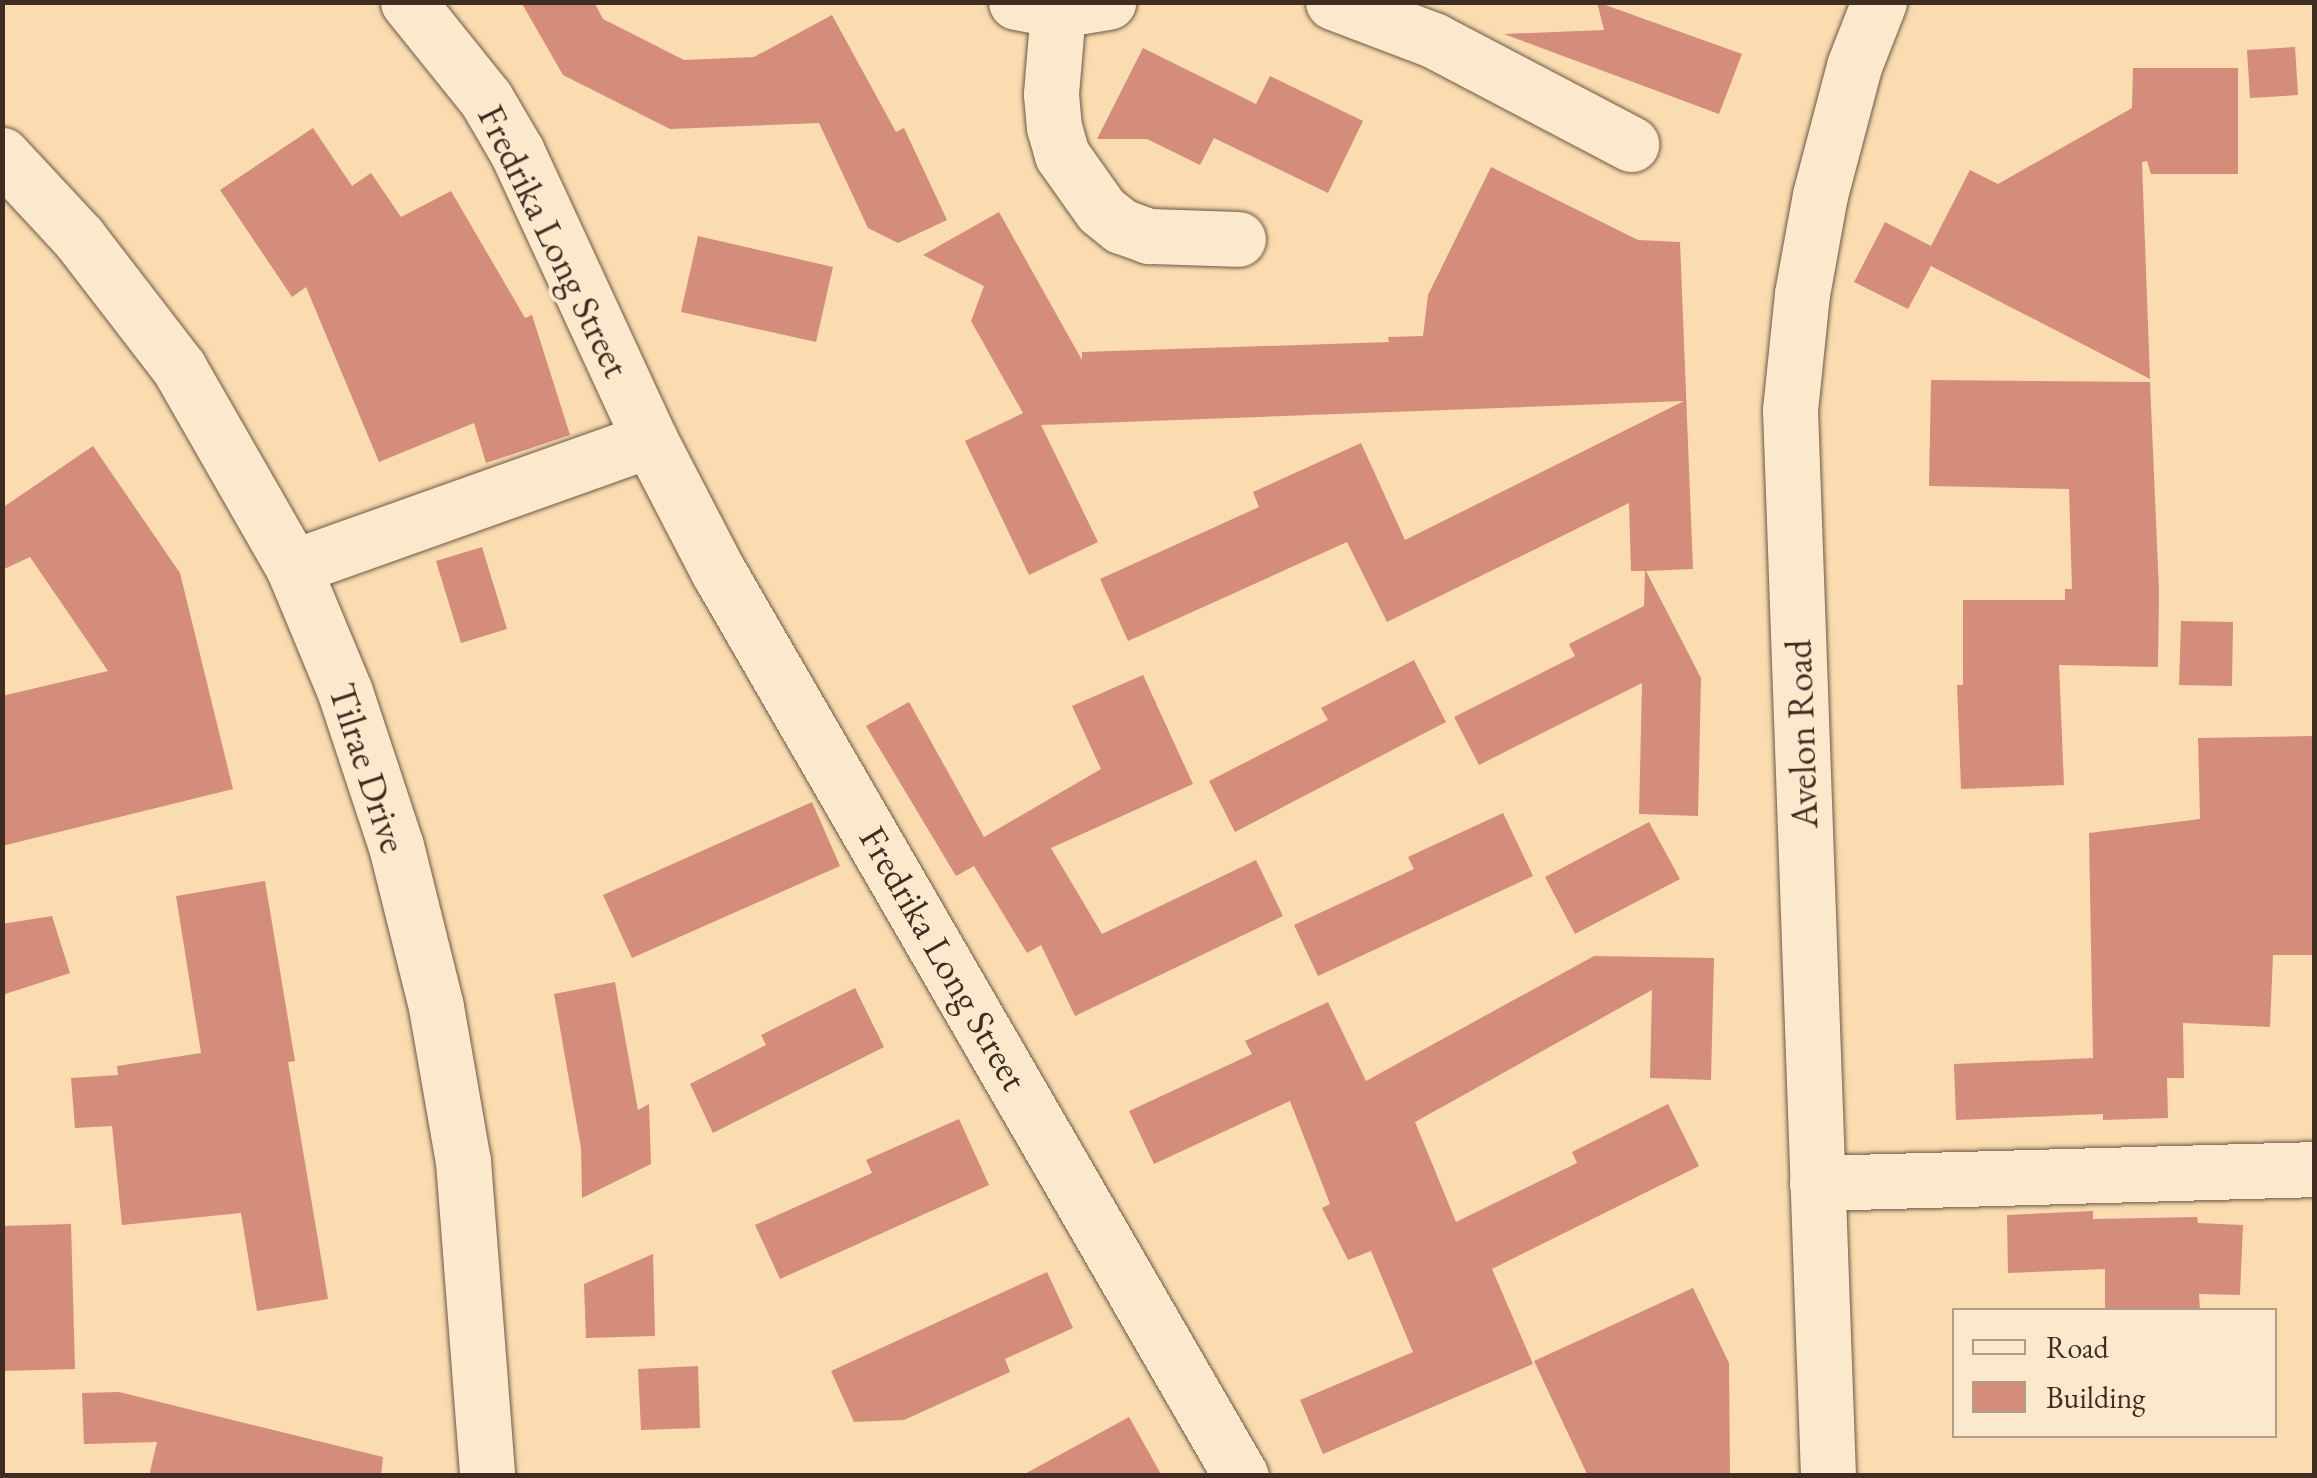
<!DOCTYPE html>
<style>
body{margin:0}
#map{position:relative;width:2317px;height:1478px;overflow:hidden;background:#fadcb0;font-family:"EB Garamond",serif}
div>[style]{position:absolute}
.building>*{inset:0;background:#d38d7a}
.roads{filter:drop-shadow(0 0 2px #6e5946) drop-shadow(0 0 2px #6e5946)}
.minor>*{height:55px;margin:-27.5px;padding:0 27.5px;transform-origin:27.5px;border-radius:27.5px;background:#fce8cc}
span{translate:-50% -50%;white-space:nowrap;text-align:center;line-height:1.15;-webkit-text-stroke:8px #fce8cc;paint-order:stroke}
.street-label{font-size:38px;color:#402d22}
.frame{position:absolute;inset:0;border:5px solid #402d22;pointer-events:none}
.legend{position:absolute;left:1952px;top:1308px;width:325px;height:130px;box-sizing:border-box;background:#fce8cc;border:2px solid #b19d88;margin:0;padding:12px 18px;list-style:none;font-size:30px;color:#402d22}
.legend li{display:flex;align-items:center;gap:20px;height:50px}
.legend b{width:50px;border:2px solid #b19d88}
</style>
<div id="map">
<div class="building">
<i style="clip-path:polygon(521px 2px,594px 2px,603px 19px,684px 60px,754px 57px,832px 15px,896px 132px,904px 128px,947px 220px,898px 243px,868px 228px,819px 123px,670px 129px,563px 75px)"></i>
<i style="clip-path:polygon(1597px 2px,1742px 54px,1719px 114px,1504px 34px,1604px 30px)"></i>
<i style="clip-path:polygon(2295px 47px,2298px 95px,2250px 98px,2247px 50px)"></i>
<i style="clip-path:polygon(1143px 48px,1256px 104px,1270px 76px,1363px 121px,1328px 193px,1214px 138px,1200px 165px,1147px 139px,1097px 139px)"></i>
<i style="clip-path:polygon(2133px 68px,2238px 68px,2238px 174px,2151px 174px,2147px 161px,2142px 162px,2150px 379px,1931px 266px,1908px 309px,1854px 282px,1885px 222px,1931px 246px,1970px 170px,1998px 184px,2132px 108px)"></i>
<i style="clip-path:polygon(313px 128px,352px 186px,371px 173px,401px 217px,451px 191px,525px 318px,532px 315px,570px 435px,486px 463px,474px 423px,379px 462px,306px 287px,292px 297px,220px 190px)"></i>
<i style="clip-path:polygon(1491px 167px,1638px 240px,1680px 242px,1693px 569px,1646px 571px,1701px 678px,1698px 816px,1639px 814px,1642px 683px,1479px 765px,1454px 717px,1575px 656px,1569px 644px,1644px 606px,1645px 571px,1631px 571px,1629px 503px,1387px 622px,1347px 542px,1128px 641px,1100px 579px,1259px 507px,1253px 492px,1361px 443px,1405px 540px,1684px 401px,1041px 425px,1098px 542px,1029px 575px,965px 441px,1023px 413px,971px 321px,984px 286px,923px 255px,999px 212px,1082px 360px,1082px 352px,1389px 342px,1388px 337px,1423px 336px,1428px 295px)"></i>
<i style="clip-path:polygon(698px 236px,833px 267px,816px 342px,681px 312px)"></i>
<i style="clip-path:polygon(1931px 380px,2150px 382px,2159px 591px,2158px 667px,2059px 665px,2064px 785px,1961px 789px,1957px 685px,1963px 685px,1963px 600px,2065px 600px,2065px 589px,2072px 589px,2069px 489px,1929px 486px)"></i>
<i style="clip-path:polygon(93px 446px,180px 573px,233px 789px,2px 846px,2px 696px,108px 671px,30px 557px,2px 570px,2px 508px)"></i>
<i style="clip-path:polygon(482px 547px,507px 629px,461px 643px,436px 561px)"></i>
<i style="clip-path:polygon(2181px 621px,2233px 622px,2232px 686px,2179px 685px)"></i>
<i style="clip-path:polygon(1414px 660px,1446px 722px,1235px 832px,1209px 781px,1328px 720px,1321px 708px)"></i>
<i style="clip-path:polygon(1143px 675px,1193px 784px,1051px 848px,1102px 934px,1256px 860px,1283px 916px,1075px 1016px,1041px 945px,1027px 953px,974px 866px,956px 876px,866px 726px,909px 702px,984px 837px,1101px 769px,1072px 706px)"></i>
<i style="clip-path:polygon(2314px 736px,2314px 955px,2273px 955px,2270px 1027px,2183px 1023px,2184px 1078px,2167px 1078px,2168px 1118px,2103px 1120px,2103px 1114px,1956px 1120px,1954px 1064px,2093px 1058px,2089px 833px,2200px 819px,2198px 738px)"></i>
<i style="clip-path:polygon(812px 802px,840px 866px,632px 958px,603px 895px)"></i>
<i style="clip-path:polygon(1503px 813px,1533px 876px,1318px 976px,1294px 925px,1414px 869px,1408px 857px)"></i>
<i style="clip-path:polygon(1649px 822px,1680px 879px,1575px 934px,1545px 877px)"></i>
<i style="clip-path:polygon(265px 881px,295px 1061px,288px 1062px,328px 1299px,257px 1311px,241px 1213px,122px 1225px,112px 1126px,75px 1128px,71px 1078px,118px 1075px,117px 1066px,201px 1053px,176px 896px)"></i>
<i style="clip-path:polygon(52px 916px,70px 973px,2px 995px,2px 924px)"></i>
<i style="clip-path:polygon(1594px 956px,1714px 958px,1711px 1080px,1650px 1078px,1652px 990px,1415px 1122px,1456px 1222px,1577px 1163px,1572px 1152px,1668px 1104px,1699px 1166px,1492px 1269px,1533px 1364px,1323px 1454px,1300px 1400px,1413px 1352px,1371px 1251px,1348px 1260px,1322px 1208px,1330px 1204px,1290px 1101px,1154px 1164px,1129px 1111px,1252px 1054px,1245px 1041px,1328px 1002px,1366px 1081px)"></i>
<i style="clip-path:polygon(615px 982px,638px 1110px,649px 1104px,651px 1164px,582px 1198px,581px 1148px,554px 994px)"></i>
<i style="clip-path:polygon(855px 988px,884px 1047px,713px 1133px,690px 1084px,766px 1045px,761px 1035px)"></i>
<i style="clip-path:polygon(959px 1119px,989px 1185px,780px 1279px,755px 1225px,872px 1173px,866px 1160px)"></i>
<i style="clip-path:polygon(2093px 1211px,2093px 1219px,2197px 1217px,2198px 1223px,2243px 1225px,2240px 1295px,2199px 1294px,2200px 1310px,2105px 1310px,2105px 1269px,2008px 1273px,2007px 1215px)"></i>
<i style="clip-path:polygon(71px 1224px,75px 1369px,2px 1371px,2px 1226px)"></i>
<i style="clip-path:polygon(653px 1254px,655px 1336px,586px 1338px,584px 1284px)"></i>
<i style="clip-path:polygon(1047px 1272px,1073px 1328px,1005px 1359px,1010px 1372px,904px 1420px,854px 1422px,831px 1371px)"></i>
<i style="clip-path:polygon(1693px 1288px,1729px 1363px,1730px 1476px,1588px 1476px,1534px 1361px)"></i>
<i style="clip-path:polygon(698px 1366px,700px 1428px,641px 1430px,638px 1369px)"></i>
<i style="clip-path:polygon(119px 1392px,383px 1457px,381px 1476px,149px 1476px,157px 1442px,84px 1444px,82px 1393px)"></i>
<i style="clip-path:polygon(1129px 1417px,1162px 1476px,1021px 1476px)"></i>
</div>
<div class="roads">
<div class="minor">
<i style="left:408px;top:2px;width:124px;rotate:51.2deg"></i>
<i style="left:486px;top:99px;width:61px;rotate:59.7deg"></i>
<i style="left:517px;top:152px;width:317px;rotate:65.2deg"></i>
<i style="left:650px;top:440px;width:148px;rotate:62.6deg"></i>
<i style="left:718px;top:571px;width:1045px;rotate:59.98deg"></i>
<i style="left:1016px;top:2px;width:43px;rotate:10.8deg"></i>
<i style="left:1058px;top:10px;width:51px;rotate:-9.1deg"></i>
<i style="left:1333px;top:2px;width:107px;rotate:20.8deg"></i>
<i style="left:1433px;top:40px;width:224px;rotate:27.7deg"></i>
<i style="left:1058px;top:10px;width:84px;rotate:94.8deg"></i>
<i style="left:1051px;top:94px;width:33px;rotate:85deg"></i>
<i style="left:1054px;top:127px;width:29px;rotate:74deg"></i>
<i style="left:1062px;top:155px;width:67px;rotate:54.7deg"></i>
<i style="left:1101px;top:210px;width:26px;rotate:39deg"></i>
<i style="left:1121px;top:226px;width:30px;rotate:20deg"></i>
<i style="left:1149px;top:236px;width:89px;rotate:1.9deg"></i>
<i style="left:2px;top:155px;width:113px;rotate:47.1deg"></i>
<i style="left:79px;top:238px;width:164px;rotate:52.4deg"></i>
<i style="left:179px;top:368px;width:229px;rotate:60.2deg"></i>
<i style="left:293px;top:567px;width:135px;rotate:67.4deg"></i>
<i style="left:345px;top:692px;width:162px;rotate:71.7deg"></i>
<i style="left:396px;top:846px;width:166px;rotate:76deg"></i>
<i style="left:436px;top:1007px;width:156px;rotate:80.1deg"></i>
<i style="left:463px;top:1161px;width:316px;rotate:85.6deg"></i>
<i style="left:293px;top:567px;width:379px;rotate:-19.6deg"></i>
<i style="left:1817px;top:1183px;width:497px;rotate:-1.6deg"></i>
<i style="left:1828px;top:1476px;width:1067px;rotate:-92.04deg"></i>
<i style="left:1790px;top:410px;width:117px;rotate:-84.1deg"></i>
<i style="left:1802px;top:294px;width:101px;rotate:-79.7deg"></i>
<i style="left:1820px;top:195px;width:133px;rotate:-75.2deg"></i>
<i style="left:1854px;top:66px;width:69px;rotate:-68.7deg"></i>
</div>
</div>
<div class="street-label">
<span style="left:554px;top:241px;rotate:64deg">Fredrika Long Street</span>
<span style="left:1801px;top:734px;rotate:-92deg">Avelon Road</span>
<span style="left:368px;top:768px;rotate:72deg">Tilrae Drive</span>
<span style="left:944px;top:958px;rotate:60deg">Fredrika Long Street</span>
</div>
<div class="frame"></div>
<ul class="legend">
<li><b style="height:12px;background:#fce8cc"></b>Road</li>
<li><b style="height:28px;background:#d38d7a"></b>Building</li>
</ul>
</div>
